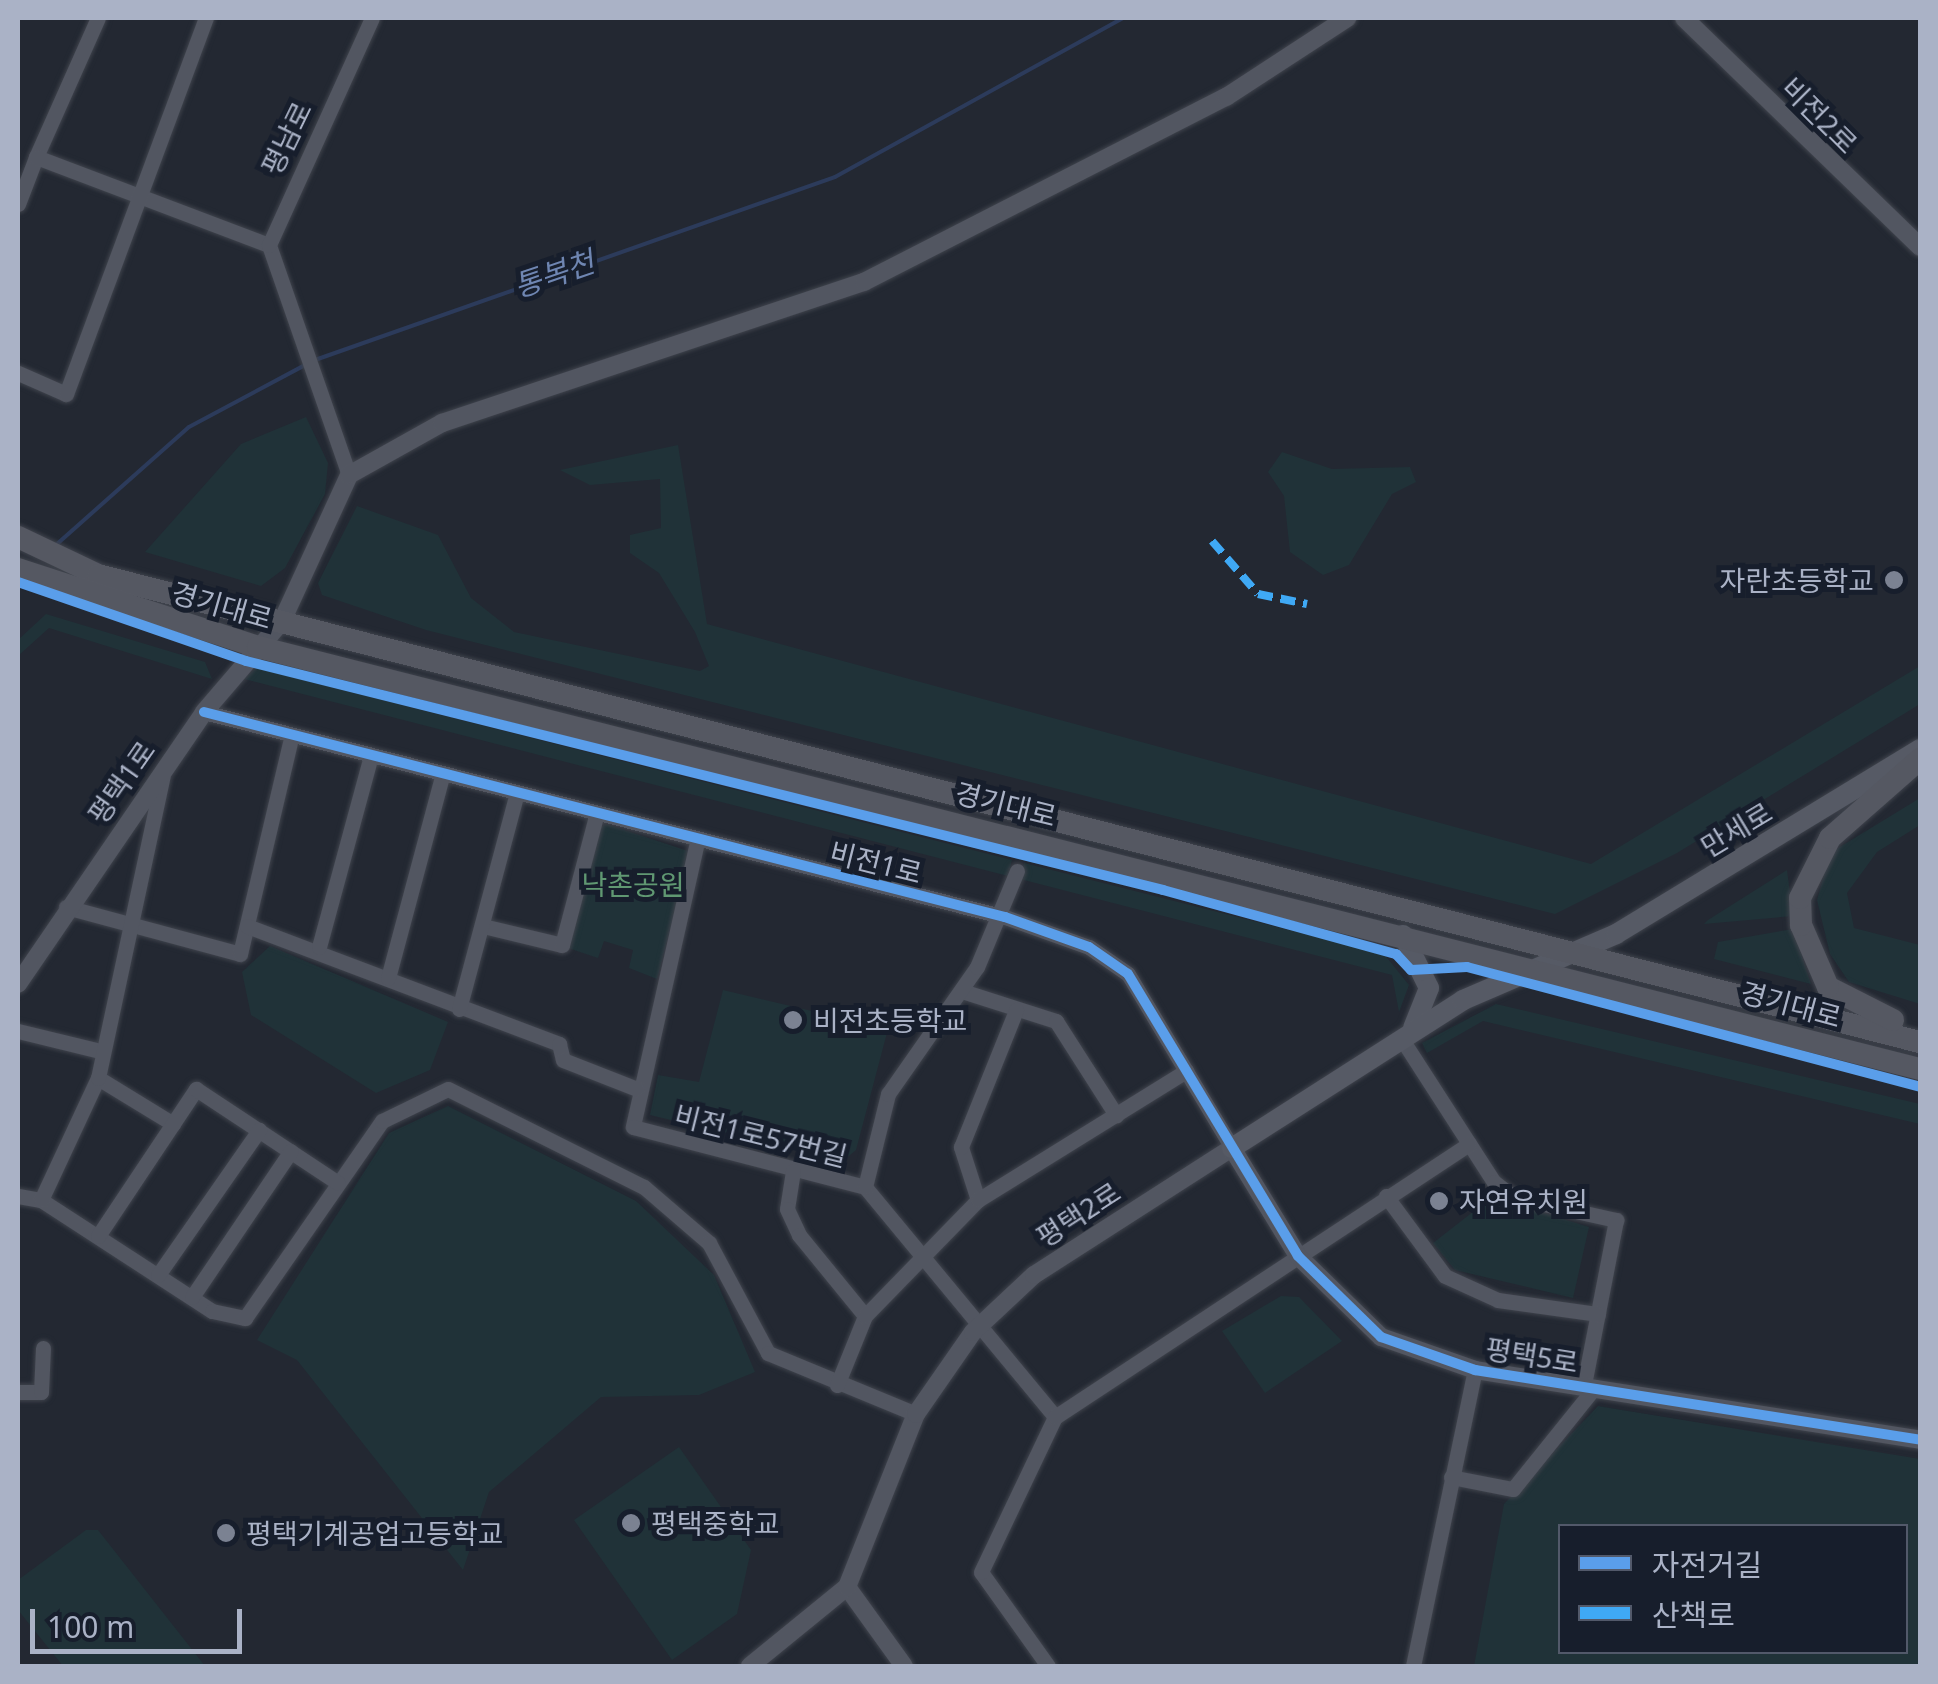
<!DOCTYPE html>
<meta charset="utf-8">
<style>
body{margin:0}
#map{position:relative;width:1938px;height:1684px;overflow:hidden;background:#232832;font-family:"Noto Sans","Noto Sans KR",sans-serif}
div>[style]{position:absolute}
.green>*{inset:0;background:#203238}
.stream>*{height:4px;margin:-2px;padding:0 2px;transform-origin:2px;border-radius:2px;background:#2c3b5b}
.roads{filter:drop-shadow(0 0 2px #3f434c) drop-shadow(0 0 2px #3f434c)}
.minor>*{height:15px;margin:-7.5px;padding:0 7.5px;transform-origin:7.5px;border-radius:7.5px;background:#525661}
.tertiary>*{height:18px;margin:-9px;padding:0 9px;transform-origin:9px;border-radius:9px;background:#525661}
.secondary>*{height:20px;margin:-10px;padding:0 10px;transform-origin:10px;border-radius:10px;background:#565a65}
.primary>*{height:22px;margin:-11px;padding:0 11px;transform-origin:11px;border-radius:11px;background:#555862}
.quiet>*{height:8px;margin-top:-4px;transform-origin:0;background:repeating-linear-gradient(90deg,#3fa9f5 0 15px,transparent 0 23px)}
.cycleway>*{height:10px;margin:-5px;padding:0 5px;transform-origin:5px;border-radius:5px;background:#5a9eea}
.dots>*{width:28px;height:28px;translate:-50% -50%;box-sizing:border-box;border:5px solid #171e2c;border-radius:50%}
span{translate:-50% -50%;white-space:nowrap;text-align:center;line-height:1.15;-webkit-text-stroke:10px #171e2c;paint-order:stroke}
.street-label{font-size:28px;color:#aab2c6}
.poi-label{font-size:28px;color:#aab2c6}
.right{translate:-100% -50%;text-align:right}
.left{translate:0 -50%;text-align:left}
.park-label{font-size:28px;color:#609872}
.water-label{font-size:30px;color:#6f86b2;font-style:italic}
.frame{position:absolute;inset:0;border:20px solid #aab2c6;pointer-events:none}
.legend{position:absolute;left:1558px;top:1524px;width:350px;height:130px;box-sizing:border-box;background:#171e2c;border:2px solid #52596a;margin:0;padding:12px 18px;list-style:none;font-size:30px;color:#aab2c6}
.legend li{display:flex;align-items:center;gap:20px;height:50px}
.legend b{width:50px;border:2px solid #52596a}
.scale{position:absolute;left:30px;top:1609px;width:212px;height:45px;box-sizing:border-box;border:5px solid #aab2c6;border-top:0;padding-left:12px;font-size:30px;line-height:35px;white-space:nowrap;color:#aab2c6;-webkit-text-stroke:8px #171e2c;paint-order:stroke}
</style>
<div id="map">
<div class="green">
<i style="clip-path:polygon(306px 417px,328px 463px,325px 494px,285px 568px,261px 586px,145px 552px,241px 444px)"></i>
<i style="clip-path:polygon(678px 445px,707px 624px,1591px 864px,1920px 666px,1920px 704px,1677px 853px,1555px 914px,426px 630px,322px 595px,318px 583px,357px 506px,438px 535px,471px 598px,514px 632px,700px 671px,709px 666px,695px 632px,659px 573px,630px 553px,630px 535px,661px 528px,660px 479px,590px 485px,560px 470px)"></i>
<i style="clip-path:polygon(1282px 452px,1332px 469px,1410px 467px,1416px 482px,1392px 494px,1349px 565px,1323px 575px,1290px 552px,1284px 496px,1268px 472px)"></i>
<i style="clip-path:polygon(46px 614px,205px 662px,212px 679px,49px 628px,18px 656px,18px 640px)"></i>
<i style="clip-path:polygon(256px 668px,1012px 860px,1008px 876px,244px 679px)"></i>
<i style="clip-path:polygon(1920px 798px,1920px 825px,1877px 852px,1847px 893px,1854px 928px,1920px 945px,1920px 1004px,1849px 982px,1830px 954px,1817px 900px,1830px 853px)"></i>
<i style="clip-path:polygon(606px 824px,691px 852px,657px 979px,629px 968px,633px 950px,604px 941px,598px 958px,568px 948px,597px 830px)"></i>
<i style="clip-path:polygon(1024px 863px,1384px 954px,1409px 985px,1399px 1012px,1392px 975px,1020px 879px)"></i>
<i style="clip-path:polygon(1787px 870px,1793px 916px,1704px 924px,1708px 920px)"></i>
<i style="clip-path:polygon(1793px 929px,1811px 984px,1714px 959px,1718px 942px)"></i>
<i style="clip-path:polygon(270px 946px,448px 1022px,430px 1070px,376px 1093px,251px 1015px,242px 972px)"></i>
<i style="clip-path:polygon(723px 990px,888px 1029px,856px 1150px,843px 1161px,650px 1115px,658px 1075px,699px 1082px)"></i>
<i style="clip-path:polygon(1496px 1004px,1920px 1104px,1920px 1124px,1483px 1021px,1427px 1053px,1422px 1043px)"></i>
<i style="clip-path:polygon(448px 1106px,636px 1201px,714px 1275px,755px 1372px,699px 1395px,601px 1397px,489px 1492px,463px 1570px,297px 1360px,257px 1340px,389px 1133px)"></i>
<i style="clip-path:polygon(1492px 1197px,1589px 1227px,1573px 1298px,1455px 1270px,1433px 1243px)"></i>
<i style="clip-path:polygon(1281px 1296px,1299px 1297px,1342px 1341px,1265px 1393px,1222px 1331px)"></i>
<i style="clip-path:polygon(evenodd,1598px 1406px,1920px 1459px,1920px 1666px,1474px 1666px,1504px 1504px,1598px 1406px,1560px 1526px,1906px 1526px,1906px 1652px,1560px 1652px,1560px 1526px)"></i>
<i style="clip-path:polygon(679px 1447px,751px 1550px,737px 1614px,672px 1660px,574px 1520px)"></i>
<i style="clip-path:polygon(86px 1530px,98px 1530px,205px 1666px,63px 1666px,18px 1610px,18px 1580px)"></i>
</div>
<div class="stream">
<i style="left:315px;top:360px;width:551px;rotate:-19.39deg"></i>
<i style="left:835px;top:177px;width:329px;rotate:-28.9deg"></i>
<i style="left:57px;top:544px;width:176px;rotate:-41.6deg"></i>
<i style="left:189px;top:427px;width:134px;rotate:-28.1deg"></i>
</div>
<div class="roads">
<div class="minor">
<i style="left:36px;top:157px;width:152px;rotate:-66deg"></i>
<i style="left:18px;top:204px;width:50px;rotate:-69deg"></i>
<i style="left:36px;top:157px;width:249px;rotate:20.7deg"></i>
<i style="left:18px;top:373px;width:52px;rotate:23.6deg"></i>
<i style="left:66px;top:394px;width:401px;rotate:-69.6deg"></i>
<i style="left:349px;top:475px;width:244px;rotate:-109.2deg"></i>
<i style="left:269px;top:245px;width:249px;rotate:-65.6deg"></i>
<i style="left:204px;top:712px;width:827px;rotate:14.36deg"></i>
<i style="left:1005px;top:917px;width:89px;rotate:19.7deg"></i>
<i style="left:1089px;top:947px;width:47px;rotate:34.7deg"></i>
<i style="left:1128px;top:974px;width:203px;rotate:59.1deg"></i>
<i style="left:697px;top:842px;width:292px;rotate:102.7deg"></i>
<i style="left:633px;top:1127px;width:240px;rotate:14.5deg"></i>
<i style="left:865px;top:1187px;width:298px;rotate:50.4deg"></i>
<i style="left:66px;top:907px;width:180px;rotate:15.1deg"></i>
<i style="left:240px;top:954px;width:221px;rotate:-76.7deg"></i>
<i style="left:247px;top:926px;width:334px;rotate:20.7deg"></i>
<i style="left:559px;top:1044px;width:16px;rotate:76deg"></i>
<i style="left:563px;top:1060px;width:79px;rotate:21.4deg"></i>
<i style="left:483px;top:926px;width:81px;rotate:13.5deg"></i>
<i style="left:562px;top:945px;width:133px;rotate:-75.2deg"></i>
<i style="left:319px;top:947px;width:195px;rotate:-74.8deg"></i>
<i style="left:388px;top:978px;width:208px;rotate:-75deg"></i>
<i style="left:962px;top:991px;width:99px;rotate:17.7deg"></i>
<i style="left:1056px;top:1021px;width:112px;rotate:57.4deg"></i>
<i style="left:459px;top:1009px;width:220px;rotate:-75deg"></i>
<i style="left:18px;top:1031px;width:84px;rotate:13.7deg"></i>
<i style="left:1403px;top:1041px;width:168px;rotate:57.2deg"></i>
<i style="left:1494px;top:1182px;width:24px;rotate:38deg"></i>
<i style="left:1513px;top:1197px;width:106px;rotate:12.6deg"></i>
<i style="left:1616px;top:1220px;width:168px;rotate:101deg"></i>
<i style="left:98px;top:1078px;width:88px;rotate:31.5deg"></i>
<i style="left:793px;top:1171px;width:38px;rotate:99deg"></i>
<i style="left:787px;top:1209px;width:29px;rotate:65deg"></i>
<i style="left:799px;top:1235px;width:104px;rotate:50.8deg"></i>
<i style="left:865px;top:1187px;width:96px;rotate:-76.1deg"></i>
<i style="left:888px;top:1094px;width:155px;rotate:-55deg"></i>
<i style="left:977px;top:967px;width:104px;rotate:-67.4deg"></i>
<i style="left:18px;top:1196px;width:23px;rotate:10deg"></i>
<i style="left:41px;top:1200px;width:204px;rotate:33deg"></i>
<i style="left:212px;top:1311px;width:34px;rotate:12deg"></i>
<i style="left:245px;top:1318px;width:240px;rotate:-55.2deg"></i>
<i style="left:382px;top:1121px;width:73px;rotate:-25.9deg"></i>
<i style="left:448px;top:1089px;width:219px;rotate:26.6deg"></i>
<i style="left:644px;top:1187px;width:86px;rotate:40.7deg"></i>
<i style="left:709px;top:1243px;width:125px;rotate:61.8deg"></i>
<i style="left:768px;top:1353px;width:160px;rotate:22.4deg"></i>
<i style="left:1386px;top:1196px;width:99px;rotate:53.6deg"></i>
<i style="left:1445px;top:1276px;width:58px;rotate:24.4deg"></i>
<i style="left:1498px;top:1300px;width:101px;rotate:8deg"></i>
<i style="left:41px;top:1200px;width:135px;rotate:-65deg"></i>
<i style="left:98px;top:1078px;width:309px;rotate:-77.9deg"></i>
<i style="left:978px;top:1200px;width:56px;rotate:-107.8deg"></i>
<i style="left:961px;top:1147px;width:148px;rotate:-68.1deg"></i>
<i style="left:98px;top:1236px;width:177px;rotate:-56.3deg"></i>
<i style="left:196px;top:1089px;width:170px;rotate:33.5deg"></i>
<i style="left:158px;top:1275px;width:177px;rotate:-55.1deg"></i>
<i style="left:192px;top:1297px;width:176px;rotate:-55.9deg"></i>
<i style="left:837px;top:1385px;width:74px;rotate:-67.9deg"></i>
<i style="left:865px;top:1316px;width:162px;rotate:-45.8deg"></i>
<i style="left:978px;top:1200px;width:245px;rotate:-31.8deg"></i>
<i style="left:18px;top:1392px;width:23px"></i>
<i style="left:41px;top:1392px;width:44px;rotate:-87.4deg"></i>
<i style="left:1451px;top:1477px;width:63px;rotate:11deg"></i>
<i style="left:1513px;top:1489px;width:131px;rotate:-51.2deg"></i>
<i style="left:1048px;top:1666px;width:115px;rotate:-125.5deg"></i>
<i style="left:981px;top:1572px;width:172px;rotate:-64.5deg"></i>
<i style="left:1055px;top:1417px;width:496px;rotate:-33.4deg"></i>
<i style="left:1413px;top:1666px;width:302px;rotate:-78.2deg"></i>
</div>
<div class="tertiary">
<i style="left:1684px;top:18px;width:329px;rotate:44.1deg"></i>
<i style="left:18px;top:984px;width:330px;rotate:-55.6deg"></i>
<i style="left:204px;top:712px;width:120px;rotate:-49.4deg"></i>
<i style="left:282px;top:621px;width:161px;rotate:-65.3deg"></i>
<i style="left:349px;top:475px;width:107px;rotate:-29.2deg"></i>
<i style="left:442px;top:423px;width:445px;rotate:-18.5deg"></i>
<i style="left:864px;top:282px;width:407px;rotate:-27.1deg"></i>
<i style="left:1226px;top:97px;width:145px;rotate:-33.1deg"></i>
<i style="left:847px;top:1587px;width:97px;rotate:54.2deg"></i>
<i style="left:750px;top:1666px;width:125px;rotate:-39.2deg"></i>
<i style="left:847px;top:1587px;width:186px;rotate:-68.3deg"></i>
<i style="left:916px;top:1414px;width:100px;rotate:-55.2deg"></i>
<i style="left:973px;top:1332px;width:83px;rotate:-43.1deg"></i>
<i style="left:1034px;top:1275px;width:235px;rotate:-32.7deg"></i>
<i style="left:1232px;top:1148px;width:127px;rotate:58.6deg"></i>
<i style="left:1298px;top:1256px;width:116px;rotate:44.3deg"></i>
<i style="left:1381px;top:1337px;width:100px;rotate:19.3deg"></i>
<i style="left:1475px;top:1370px;width:450px;rotate:8.9deg"></i>
</div>
<div class="secondary">
<i style="left:1403px;top:935px;width:59px;rotate:63.9deg"></i>
<i style="left:1429px;top:988px;width:43px;rotate:111.8deg"></i>
<i style="left:1232px;top:1148px;width:274px;rotate:-32.6deg"></i>
<i style="left:1463px;top:1000px;width:167px;rotate:-23.3deg"></i>
<i style="left:1616px;top:934px;width:356px;rotate:-31.3deg"></i>
</div>
<div class="primary">
<i style="left:18px;top:537px;width:89px;rotate:25.4deg"></i>
<i style="left:98px;top:575px;width:1881px;rotate:14.38deg"></i>
<i style="left:18px;top:569px;width:252px;rotate:18deg"></i>
<i style="left:258px;top:647px;width:1715px;rotate:14.25deg"></i>
<i style="left:1893px;top:1020px;width:73px;rotate:-153.1deg"></i>
<i style="left:1828px;top:987px;width:68px;rotate:-113.5deg"></i>
<i style="left:1801px;top:925px;width:27px;rotate:-92deg"></i>
<i style="left:1800px;top:898px;width:67px;rotate:-63.4deg"></i>
<i style="left:1830px;top:838px;width:120px;rotate:-41.3deg"></i>
</div>
</div>
<div class="quiet">
<i style="left:1212px;top:541px;width:70px;rotate:49deg"></i>
<i style="left:1258px;top:594px;width:50px;rotate:11.5deg"></i>
</div>
<div class="cycleway">
<i style="left:18px;top:582px;width:241px;rotate:19.1deg"></i>
<i style="left:246px;top:661px;width:945px;rotate:14.02deg"></i>
<i style="left:1163px;top:890px;width:242px;rotate:15.4deg"></i>
<i style="left:1396px;top:954px;width:22px;rotate:47deg"></i>
<i style="left:1411px;top:970px;width:56px;rotate:-3.1deg"></i>
<i style="left:1467px;top:967px;width:469px;rotate:14.8deg"></i>
<i style="left:204px;top:712px;width:827px;rotate:14.36deg"></i>
<i style="left:1005px;top:917px;width:89px;rotate:19.7deg"></i>
<i style="left:1089px;top:947px;width:47px;rotate:34.7deg"></i>
<i style="left:1128px;top:974px;width:329px;rotate:58.9deg"></i>
<i style="left:1298px;top:1256px;width:116px;rotate:44.3deg"></i>
<i style="left:1381px;top:1337px;width:100px;rotate:19.3deg"></i>
<i style="left:1475px;top:1370px;width:450px;rotate:8.9deg"></i>
</div>
<div class="dots">
<i style="left:1894px;top:580px;background:#7b8292"></i>
<i style="left:793px;top:1020px;background:#7b8292"></i>
<i style="left:1439px;top:1201px;background:#7b8292"></i>
<i style="left:631px;top:1523px;background:#7b8292"></i>
<i style="left:226px;top:1533px;background:#7b8292"></i>
</div>
<div class="street-label">
<span style="left:1820px;top:115px;rotate:45deg">비전2로</span>
<span style="left:286px;top:138px;rotate:-64deg">평남로</span>
<span style="left:222px;top:605px;rotate:16deg">경기대로</span>
<span style="left:121px;top:782px;rotate:-55deg">평택1로</span>
<span style="left:1006px;top:804px;rotate:14deg">경기대로</span>
<span style="left:1736px;top:829px;rotate:-31deg">만세로</span>
<span style="left:876px;top:862px;rotate:14deg">비전1로</span>
<span style="left:1791px;top:1004px;rotate:15deg">경기대로</span>
<span style="left:761px;top:1135px;rotate:14deg">비전1로57번길</span>
<span style="left:1078px;top:1214px;rotate:-33deg">평택2로</span>
<span style="left:1532px;top:1355px;rotate:9deg">평택5로</span>
</div>
<div class="poi-label">
<span class="right" style="left:1874px;top:580px">자란초등학교</span>
<span class="left" style="left:813px;top:1020px">비전초등학교</span>
<span class="left" style="left:1459px;top:1201px">자연유치원</span>
<span class="left" style="left:651px;top:1523px">평택중학교</span>
<span class="left" style="left:246px;top:1533px">평택기계공업고등학교</span>
</div>
<div class="park-label">
<span style="left:633px;top:884px">낙촌공원</span>
</div>
<div class="water-label">
<span style="left:554px;top:274px;rotate:-19deg">통복천</span>
</div>
<div class="frame"></div>
<ul class="legend">
<li><b style="height:12px;background:#5a9eea"></b>자전거길</li>
<li><b style="height:12px;background:#3fa9f5"></b>산책로</li>
</ul>
<div class="scale">100 m</div>
</div>
